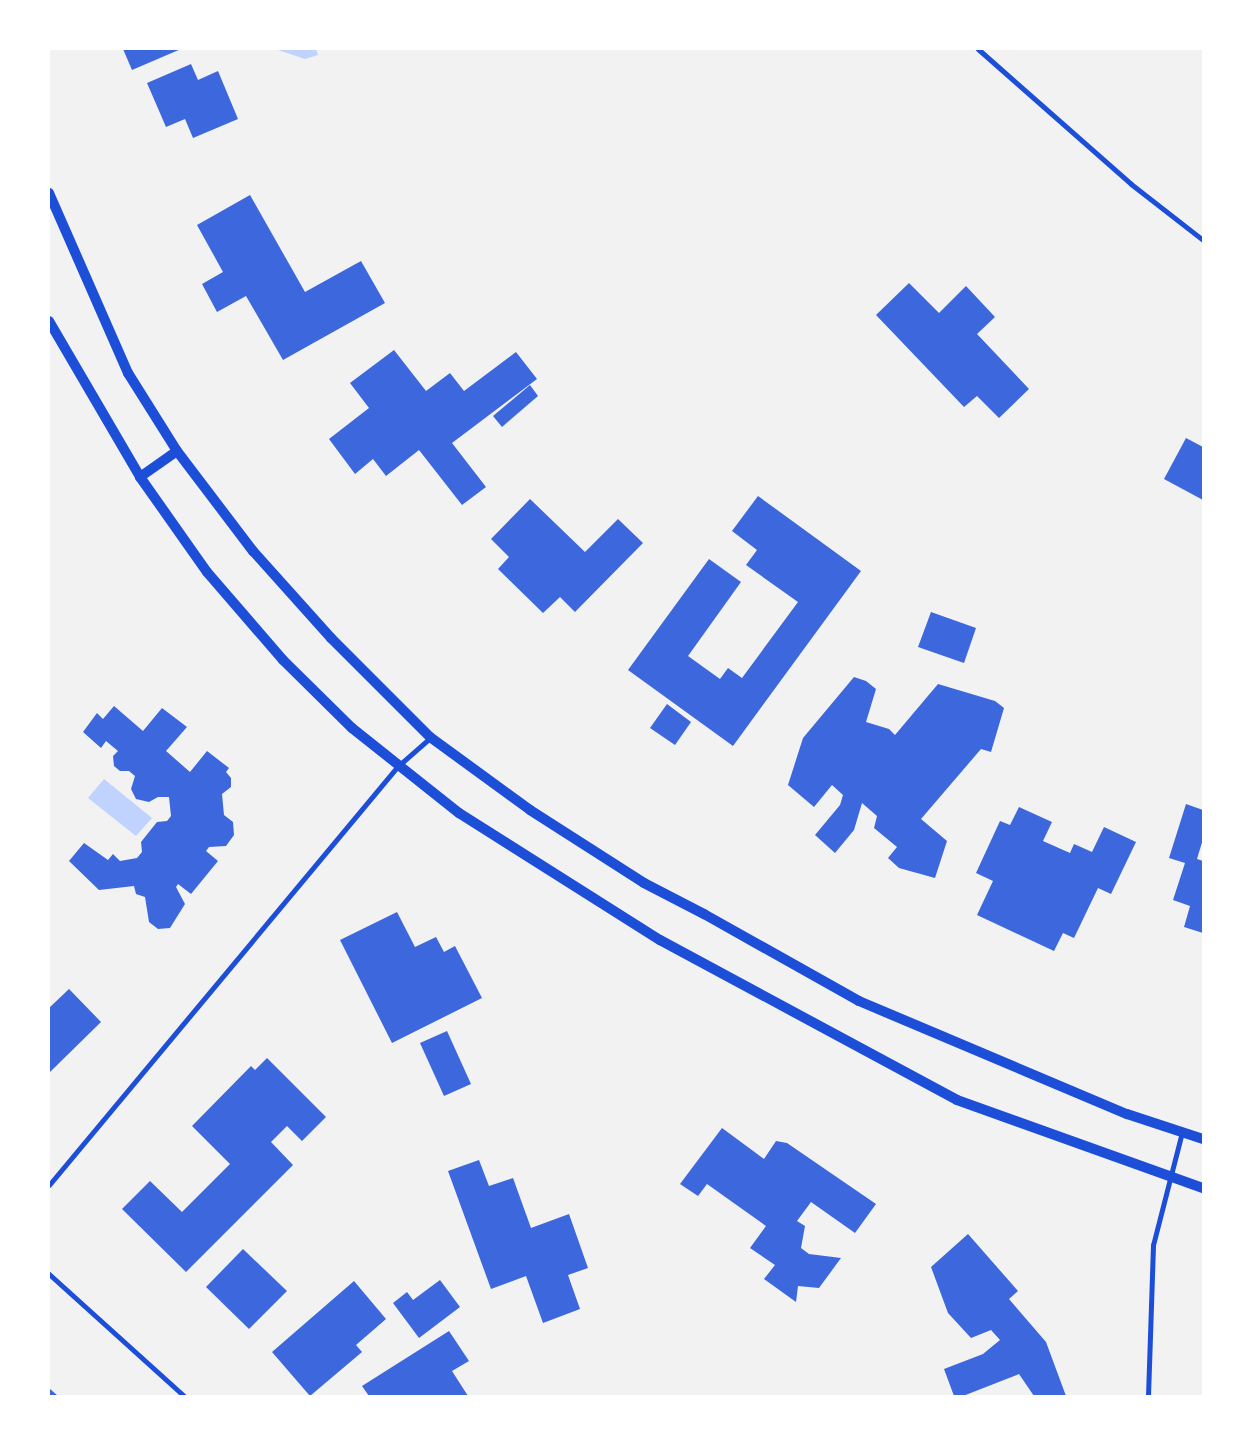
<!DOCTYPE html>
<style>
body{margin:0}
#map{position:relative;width:1252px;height:1445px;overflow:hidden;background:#f2f2f2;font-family:"Fira Sans",sans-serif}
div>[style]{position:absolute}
.water>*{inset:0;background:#bfd3fe}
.building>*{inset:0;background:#3d67dc}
.minor>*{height:5px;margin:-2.5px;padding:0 2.5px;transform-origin:2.5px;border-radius:2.5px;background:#1d4ed8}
.secondary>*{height:10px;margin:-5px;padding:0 5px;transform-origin:5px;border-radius:5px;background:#1d4ed8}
span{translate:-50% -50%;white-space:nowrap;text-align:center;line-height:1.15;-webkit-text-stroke:5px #fff;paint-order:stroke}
.frame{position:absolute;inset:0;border:50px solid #fff;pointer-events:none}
</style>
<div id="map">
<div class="water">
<i style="clip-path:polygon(275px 49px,316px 49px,318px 55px,305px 59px)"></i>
<i style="clip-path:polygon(104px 779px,152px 818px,136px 836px,88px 798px)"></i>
</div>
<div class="building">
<i style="clip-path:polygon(123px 49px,181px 49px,132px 70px)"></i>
<i style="clip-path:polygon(191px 64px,198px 80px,218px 71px,238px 119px,193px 138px,185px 119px,166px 127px,147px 83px)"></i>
<i style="clip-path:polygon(250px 195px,305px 292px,361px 261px,385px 303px,283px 360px,246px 296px,217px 312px,202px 284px,223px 272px,197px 225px)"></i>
<i style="clip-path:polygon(909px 283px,939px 313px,966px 286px,995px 317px,977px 334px,1029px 389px,999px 418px,977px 396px,964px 407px,876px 315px)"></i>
<i style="clip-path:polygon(394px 350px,426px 391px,450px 373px,464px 391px,516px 352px,537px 379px,452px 443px,486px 487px,462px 505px,419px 450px,386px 476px,373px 459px,355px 474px,329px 439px,369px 408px,350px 383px)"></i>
<i style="clip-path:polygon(530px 385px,538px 396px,502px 427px,493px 416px)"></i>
<i style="clip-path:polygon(1186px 438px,1203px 447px,1203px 500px,1164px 479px)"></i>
<i style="clip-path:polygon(758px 496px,861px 571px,733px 746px,628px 670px,709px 559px,741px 582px,688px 656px,720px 679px,728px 668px,742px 678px,798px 602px,746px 565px,757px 550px,732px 531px)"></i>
<i style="clip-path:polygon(530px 499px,585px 552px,618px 519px,643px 543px,575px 612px,560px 597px,543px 613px,498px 569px,509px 557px,491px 539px)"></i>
<i style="clip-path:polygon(931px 612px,976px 628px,964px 663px,918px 647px)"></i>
<i style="clip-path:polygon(854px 677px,866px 681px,876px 689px,866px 722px,889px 729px,895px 735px,938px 684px,995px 701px,1004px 708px,991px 752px,981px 749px,921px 819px,947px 841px,935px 878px,899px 868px,888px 858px,897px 847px,874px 828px,877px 816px,862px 803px,854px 830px,835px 853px,815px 835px,840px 805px,843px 795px,832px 785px,814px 807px,788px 785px,803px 738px)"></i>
<i style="clip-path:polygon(667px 704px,691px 722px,675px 745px,650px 728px)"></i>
<i style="clip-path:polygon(114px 706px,143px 731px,162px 708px,187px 727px,166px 751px,190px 772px,207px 751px,229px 768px,226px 772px,231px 778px,231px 787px,222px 794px,224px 815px,233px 822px,234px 835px,226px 846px,209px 847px,206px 851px,218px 861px,191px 894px,178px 884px,176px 887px,185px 904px,170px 928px,158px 929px,149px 922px,145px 897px,136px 894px,134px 886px,99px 890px,69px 861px,84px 843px,108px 860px,113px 854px,120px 861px,137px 858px,142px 852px,141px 842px,157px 822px,167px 821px,171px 816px,169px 797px,158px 797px,149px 802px,136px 799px,131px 789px,135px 776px,129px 771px,120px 771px,114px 766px,113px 756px,118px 751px,106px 741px,101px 748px,83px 732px,97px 713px,103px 719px)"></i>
<i style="clip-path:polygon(1186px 804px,1203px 810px,1203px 839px,1197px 859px,1203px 861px,1203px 933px,1184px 927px,1190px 906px,1173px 900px,1185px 863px,1169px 858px)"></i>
<i style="clip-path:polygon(1019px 807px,1052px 822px,1043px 841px,1070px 853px,1074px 844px,1092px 852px,1104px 827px,1136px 842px,1111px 894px,1098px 888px,1074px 938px,1063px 933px,1054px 951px,977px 915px,993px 881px,976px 873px,1000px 821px,1010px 825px)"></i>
<i style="clip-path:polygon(397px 912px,415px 947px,436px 937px,444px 952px,455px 946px,482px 998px,392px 1043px,340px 940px)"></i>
<i style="clip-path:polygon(69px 989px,101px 1022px,49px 1073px,49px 1008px)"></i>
<i style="clip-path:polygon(447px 1031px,471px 1084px,444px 1096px,420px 1043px)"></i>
<i style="clip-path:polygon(267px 1058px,326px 1117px,302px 1141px,287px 1126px,271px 1142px,293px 1165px,186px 1272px,122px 1209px,150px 1181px,182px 1212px,230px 1164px,192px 1126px,251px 1066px,255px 1070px)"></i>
<i style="clip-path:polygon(722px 1128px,764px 1159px,776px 1141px,787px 1143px,876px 1204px,855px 1233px,811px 1202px,797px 1221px,805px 1226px,801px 1248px,809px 1254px,841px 1258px,819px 1288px,798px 1286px,796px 1302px,764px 1279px,775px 1265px,750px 1248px,766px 1226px,707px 1184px,698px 1196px,680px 1184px)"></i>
<i style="clip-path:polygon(479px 1160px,489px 1186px,513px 1178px,531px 1228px,569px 1214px,588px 1268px,568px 1275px,580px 1309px,543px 1323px,526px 1276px,491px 1289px,448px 1171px)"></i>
<i style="clip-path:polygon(968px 1234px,1018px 1291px,1009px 1299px,1046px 1342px,1066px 1396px,1034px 1396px,1019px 1374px,963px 1396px,954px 1396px,944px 1369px,983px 1354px,1000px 1340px,991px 1330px,971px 1338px,948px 1313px,931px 1267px)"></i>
<i style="clip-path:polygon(243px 1249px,287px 1291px,249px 1329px,206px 1287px)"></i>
<i style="clip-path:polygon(440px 1280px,460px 1307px,419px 1338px,393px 1303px,407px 1292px,413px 1300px)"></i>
<i style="clip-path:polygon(354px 1281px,386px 1319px,356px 1345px,362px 1352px,310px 1396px,272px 1352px)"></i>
<i style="clip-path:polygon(449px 1331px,469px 1361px,452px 1371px,468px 1396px,369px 1396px,362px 1386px)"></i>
<i style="clip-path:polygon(49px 1388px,58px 1396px,49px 1396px)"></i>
</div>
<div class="minor">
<i style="left:978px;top:49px;width:204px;rotate:41.4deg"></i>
<i style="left:1131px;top:184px;width:91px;rotate:37.9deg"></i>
<i style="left:49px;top:1185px;width:545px;rotate:-50.21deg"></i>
<i style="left:398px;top:766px;width:43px;rotate:-41.2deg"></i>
<i style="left:49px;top:1274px;width:182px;rotate:42.1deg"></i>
<i style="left:1148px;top:1396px;width:151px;rotate:-88.1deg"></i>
<i style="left:1153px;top:1245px;width:117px;rotate:-75.6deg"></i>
</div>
<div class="secondary">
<i style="left:49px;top:193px;width:197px;rotate:66.3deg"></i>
<i style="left:128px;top:373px;width:92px;rotate:57.9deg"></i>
<i style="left:177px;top:451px;width:126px;rotate:52.8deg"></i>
<i style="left:253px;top:551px;width:117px;rotate:48.1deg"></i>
<i style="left:331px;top:638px;width:140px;rotate:45deg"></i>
<i style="left:430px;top:737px;width:124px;rotate:36.1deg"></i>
<i style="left:530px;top:810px;width:135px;rotate:32.6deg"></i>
<i style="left:644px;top:883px;width:68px;rotate:27.3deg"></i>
<i style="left:704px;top:914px;width:178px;rotate:29.3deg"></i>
<i style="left:859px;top:1001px;width:291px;rotate:22.9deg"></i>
<i style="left:1127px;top:1114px;width:80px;rotate:18.2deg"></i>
<i style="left:49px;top:321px;width:181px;rotate:59.7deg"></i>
<i style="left:140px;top:477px;width:116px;rotate:54.8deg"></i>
<i style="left:207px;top:572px;width:116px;rotate:49.2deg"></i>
<i style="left:283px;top:660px;width:97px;rotate:44.6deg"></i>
<i style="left:352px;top:728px;width:137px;rotate:38.5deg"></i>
<i style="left:459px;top:813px;width:238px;rotate:32.3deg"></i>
<i style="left:660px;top:940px;width:337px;rotate:28.3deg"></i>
<i style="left:957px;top:1100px;width:261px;rotate:19.7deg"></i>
<i style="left:140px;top:477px;width:45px;rotate:-35.1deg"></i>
</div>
<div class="frame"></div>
</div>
